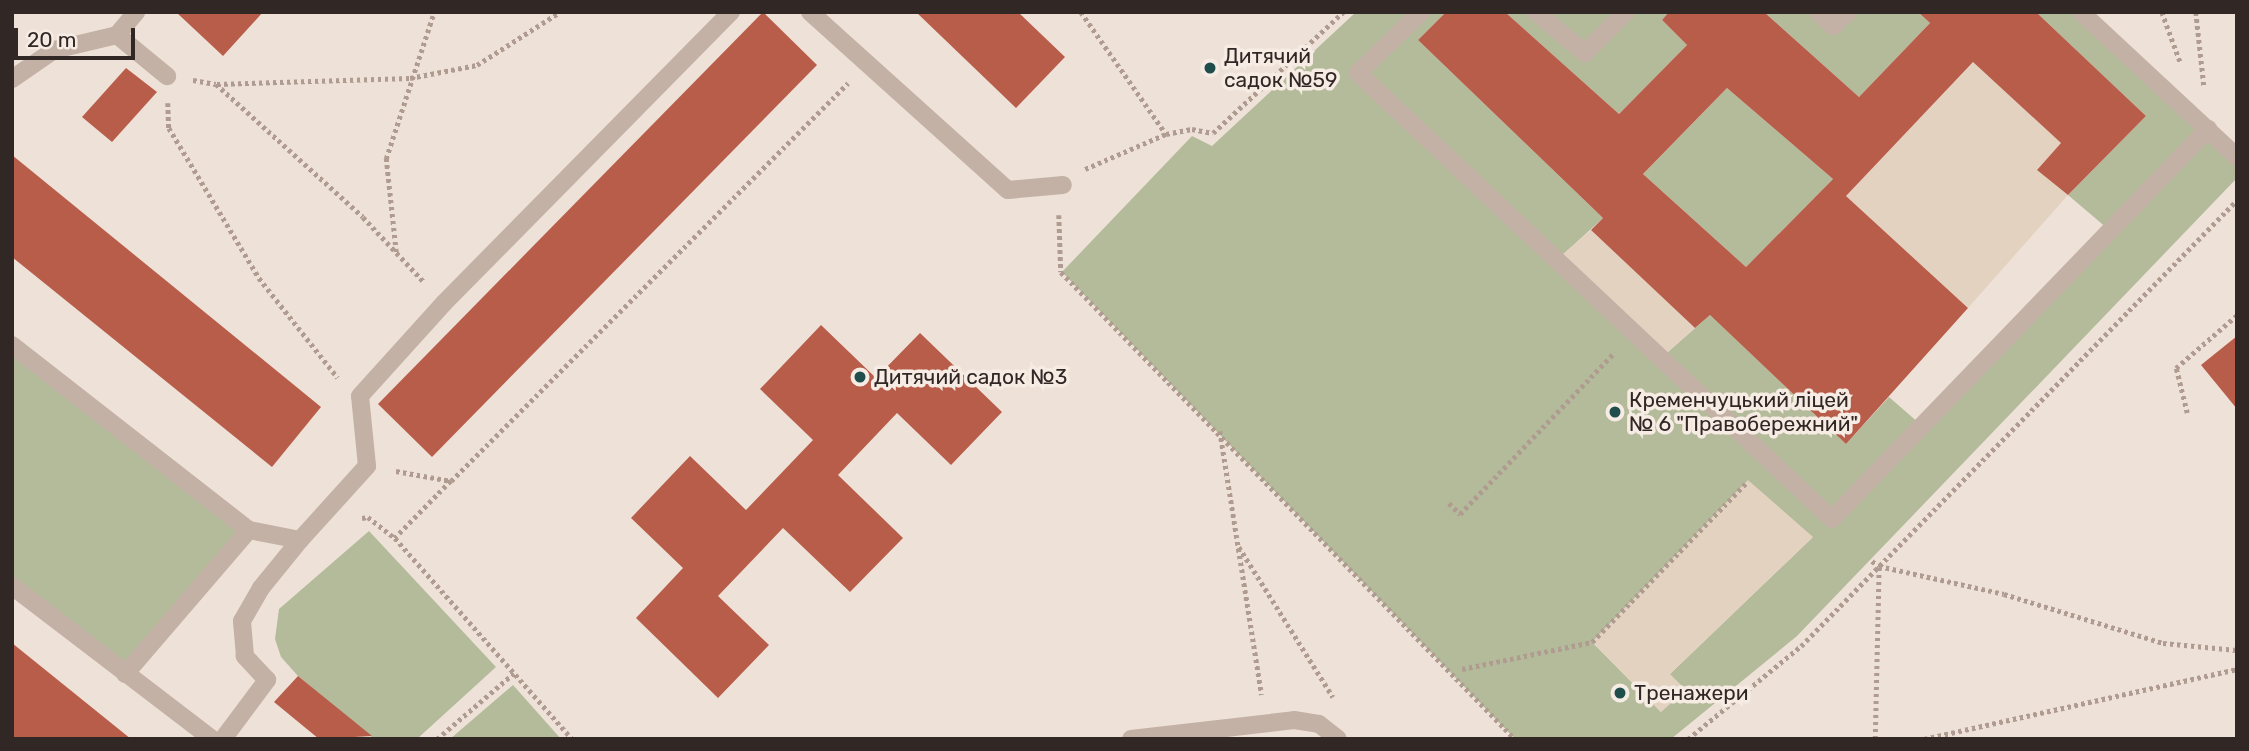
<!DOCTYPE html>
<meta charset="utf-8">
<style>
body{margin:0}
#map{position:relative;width:2249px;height:751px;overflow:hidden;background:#eee2d8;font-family:Rubik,sans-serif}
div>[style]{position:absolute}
.green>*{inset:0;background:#b3bb9a}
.plaza>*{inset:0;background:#e4d2c1}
.building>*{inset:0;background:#b95d4b}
.path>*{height:4.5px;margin-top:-2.25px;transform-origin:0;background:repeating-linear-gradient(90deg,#b09b90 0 3.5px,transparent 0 7px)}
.lane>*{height:18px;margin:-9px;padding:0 9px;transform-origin:9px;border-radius:9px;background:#c4b1a6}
.dots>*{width:19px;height:19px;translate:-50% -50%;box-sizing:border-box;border:4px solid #f6ece4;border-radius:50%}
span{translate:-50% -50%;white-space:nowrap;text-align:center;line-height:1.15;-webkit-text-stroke:7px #f6ece4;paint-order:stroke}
.poi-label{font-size:21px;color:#312826}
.left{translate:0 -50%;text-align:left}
.frame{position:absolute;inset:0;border:14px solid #312826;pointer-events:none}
.scale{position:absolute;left:14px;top:28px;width:121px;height:32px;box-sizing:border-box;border:4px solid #312826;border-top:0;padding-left:9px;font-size:21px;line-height:24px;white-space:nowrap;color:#312826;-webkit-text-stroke:5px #f6ece4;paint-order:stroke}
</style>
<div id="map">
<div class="green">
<i style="clip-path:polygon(evenodd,1356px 12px,1446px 12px,1418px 40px,1603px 218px,1557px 260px,1661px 358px,1710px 315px,1846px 444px,1889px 397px,1920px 424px,2108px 229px,2068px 195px,2146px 116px,2036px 12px,2081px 12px,2237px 157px,2237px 178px,1797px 636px,1671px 739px,1515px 739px,1062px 272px,1192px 136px,1212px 146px,1356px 12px,1813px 537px,1670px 674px,1661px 712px,1592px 642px,1813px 537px)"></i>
<i style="clip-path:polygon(1505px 12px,1669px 12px,1662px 20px,1687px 45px,1619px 114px)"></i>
<i style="clip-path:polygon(1764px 12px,1918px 12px,1930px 23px,1859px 97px)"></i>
<i style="clip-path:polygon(1727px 88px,1833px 179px,1746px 267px,1643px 174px)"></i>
<i style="clip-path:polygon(12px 345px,249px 530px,125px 674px,12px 586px)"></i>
<i style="clip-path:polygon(369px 531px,496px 667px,417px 739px,374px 739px,298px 676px,281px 657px,275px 639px,279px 609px)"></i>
<i style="clip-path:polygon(513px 685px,561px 739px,450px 739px)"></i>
</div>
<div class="plaza">
<i style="clip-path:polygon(1973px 62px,2061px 143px,2037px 170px,2068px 195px,1968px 308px,1846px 196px)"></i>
<i style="clip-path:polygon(1591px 230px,1695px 328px,1661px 358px,1556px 260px)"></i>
<i style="clip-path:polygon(1748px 480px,1813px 537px,1670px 674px,1686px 690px,1661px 712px,1592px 642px)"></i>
</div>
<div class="building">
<i style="clip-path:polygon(176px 12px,263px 12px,223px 56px)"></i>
<i style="clip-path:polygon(763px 12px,817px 65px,432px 457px,378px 404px)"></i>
<i style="clip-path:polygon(916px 12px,1018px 12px,1065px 57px,1016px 108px)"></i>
<i style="clip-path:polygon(evenodd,1446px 12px,1505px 12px,1619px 114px,1687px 45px,1662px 20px,1669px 12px,1764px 12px,1859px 97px,1930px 23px,1918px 12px,2036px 12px,2146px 116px,2068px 195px,2037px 170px,2061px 143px,1973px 62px,1846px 196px,1968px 308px,1846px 444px,1710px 315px,1695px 328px,1591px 230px,1603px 218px,1418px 40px,1446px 12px,1727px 88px,1833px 179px,1746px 267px,1643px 174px,1727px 88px)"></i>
<i style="clip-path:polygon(126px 68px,157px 92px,112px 142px,82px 117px)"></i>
<i style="clip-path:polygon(12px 155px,321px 407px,272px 467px,12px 257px)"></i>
<i style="clip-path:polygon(821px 325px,876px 378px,920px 333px,1002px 412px,951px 465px,897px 413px,838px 475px,903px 538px,850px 592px,783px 528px,718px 596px,769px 645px,718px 698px,636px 618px,683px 568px,631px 518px,690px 456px,746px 510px,813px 440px,760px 389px)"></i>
<i style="clip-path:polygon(2237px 336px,2237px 409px,2201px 365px)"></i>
<i style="clip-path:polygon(12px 643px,131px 739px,12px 739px)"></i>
<i style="clip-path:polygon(298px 676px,372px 736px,319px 739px,274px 702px)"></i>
</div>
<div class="path">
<i style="left:1081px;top:12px;width:149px;rotate:55.1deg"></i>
<i style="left:2162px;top:12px;width:55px;rotate:69.9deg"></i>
<i style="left:2196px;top:12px;width:74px;rotate:83.8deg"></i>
<i style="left:193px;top:80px;width:23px;rotate:10deg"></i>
<i style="left:216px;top:84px;width:198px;rotate:42.1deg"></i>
<i style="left:363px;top:217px;width:89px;rotate:46.8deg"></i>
<i style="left:217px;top:84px;width:193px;rotate:-1.8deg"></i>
<i style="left:410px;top:78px;width:68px;rotate:-11deg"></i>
<i style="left:477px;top:65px;width:98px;rotate:-32.6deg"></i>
<i style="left:168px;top:103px;width:25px;rotate:88deg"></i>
<i style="left:169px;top:128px;width:175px;rotate:59deg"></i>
<i style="left:259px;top:278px;width:127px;rotate:51.7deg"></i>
<i style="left:1085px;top:169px;width:88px;rotate:-23.4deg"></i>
<i style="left:1166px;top:134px;width:26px;rotate:-11deg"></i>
<i style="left:1192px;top:129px;width:21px;rotate:11deg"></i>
<i style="left:1213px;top:133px;width:178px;rotate:-42.9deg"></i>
<i style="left:1059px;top:215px;width:57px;rotate:88deg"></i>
<i style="left:1061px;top:272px;width:651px;rotate:45.81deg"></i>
<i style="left:396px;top:252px;width:94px;rotate:-96.1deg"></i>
<i style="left:386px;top:159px;width:155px;rotate:-71.9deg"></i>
<i style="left:2187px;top:413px;width:46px;rotate:-103.7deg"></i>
<i style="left:2176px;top:368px;width:81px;rotate:-41deg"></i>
<i style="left:1220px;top:431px;width:267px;rotate:81deg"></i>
<i style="left:396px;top:471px;width:56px;rotate:10.3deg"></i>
<i style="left:451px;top:481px;width:562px;rotate:-45.07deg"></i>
<i style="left:451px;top:481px;width:80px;rotate:134.5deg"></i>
<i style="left:395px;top:538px;width:268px;rotate:48.6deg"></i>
<i style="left:1449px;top:503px;width:16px;rotate:45deg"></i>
<i style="left:1460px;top:514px;width:224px;rotate:-46.3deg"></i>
<i style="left:362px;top:518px;width:6px;rotate:-9deg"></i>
<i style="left:368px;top:517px;width:34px;rotate:38deg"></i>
<i style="left:1239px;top:547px;width:177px;rotate:57.9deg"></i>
<i style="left:1872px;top:561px;width:9px;rotate:36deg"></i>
<i style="left:1879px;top:566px;width:128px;rotate:12.6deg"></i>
<i style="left:2004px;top:594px;width:166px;rotate:17.1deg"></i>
<i style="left:2163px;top:643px;width:74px;rotate:5.4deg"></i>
<i style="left:1462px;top:669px;width:133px;rotate:-11.7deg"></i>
<i style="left:1592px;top:642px;width:224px;rotate:-45.9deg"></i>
<i style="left:437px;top:739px;width:101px;rotate:-40.6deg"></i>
<i style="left:1688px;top:739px;width:146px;rotate:-39.5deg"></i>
<i style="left:1801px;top:646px;width:624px;rotate:-45.65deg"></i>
<i style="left:1875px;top:739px;width:172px;rotate:-88.7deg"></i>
<i style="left:1924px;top:739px;width:321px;rotate:-12.6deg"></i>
</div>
<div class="lane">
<i style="left:810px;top:12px;width:266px;rotate:42deg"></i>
<i style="left:1008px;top:190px;width:55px;rotate:-5.2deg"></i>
<i style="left:1421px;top:12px;width:88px;rotate:135.9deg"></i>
<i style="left:1358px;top:73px;width:651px;rotate:43.26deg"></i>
<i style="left:1832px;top:519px;width:542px;rotate:-46.05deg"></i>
<i style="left:1536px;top:12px;width:64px;rotate:39.9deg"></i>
<i style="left:1585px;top:53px;width:58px;rotate:-45deg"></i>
<i style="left:1818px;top:12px;width:21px;rotate:43deg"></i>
<i style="left:1833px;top:26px;width:21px;rotate:-43deg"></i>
<i style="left:2081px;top:12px;width:213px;rotate:42.9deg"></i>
<i style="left:117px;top:35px;width:65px;rotate:39.4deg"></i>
<i style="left:12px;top:79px;width:51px;rotate:-34.6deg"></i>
<i style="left:54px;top:50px;width:65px;rotate:-13.4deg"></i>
<i style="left:117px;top:35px;width:30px;rotate:-50deg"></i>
<i style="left:12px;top:345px;width:301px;rotate:38deg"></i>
<i style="left:249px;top:530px;width:190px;rotate:130.7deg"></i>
<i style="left:249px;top:530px;width:52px;rotate:11.1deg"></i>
<i style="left:300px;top:540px;width:100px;rotate:-47.8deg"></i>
<i style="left:367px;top:466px;width:70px;rotate:-95.7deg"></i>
<i style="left:360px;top:396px;width:125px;rotate:-47.9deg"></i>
<i style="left:444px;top:303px;width:409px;rotate:-45.4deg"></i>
<i style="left:12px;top:586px;width:252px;rotate:37.4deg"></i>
<i style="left:223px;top:739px;width:74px;rotate:-53.3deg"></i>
<i style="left:267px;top:680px;width:33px;rotate:-133deg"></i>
<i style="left:245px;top:656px;width:35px;rotate:-95deg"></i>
<i style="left:242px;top:621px;width:38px;rotate:-60deg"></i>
<i style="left:261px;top:588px;width:62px;rotate:-50.9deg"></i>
<i style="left:1131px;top:739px;width:164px;rotate:-6.6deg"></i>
<i style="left:1294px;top:720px;width:25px;rotate:9deg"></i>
<i style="left:1319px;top:724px;width:24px;rotate:38deg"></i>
</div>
<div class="dots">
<i style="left:1210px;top:68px;background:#204e4d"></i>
<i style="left:860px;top:377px;background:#204e4d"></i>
<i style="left:1615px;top:412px;background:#204e4d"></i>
<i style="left:1620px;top:693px;background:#204e4d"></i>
</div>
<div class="poi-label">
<span class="left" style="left:1224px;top:68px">Дитячий<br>садок №59</span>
<span class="left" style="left:874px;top:377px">Дитячий садок №3</span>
<span class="left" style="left:1629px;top:412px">Кременчуцький ліцей<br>№ 6 "Правобережний"</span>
<span class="left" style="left:1634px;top:693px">Тренажери</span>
</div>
<div class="frame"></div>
<div class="scale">20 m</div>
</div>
